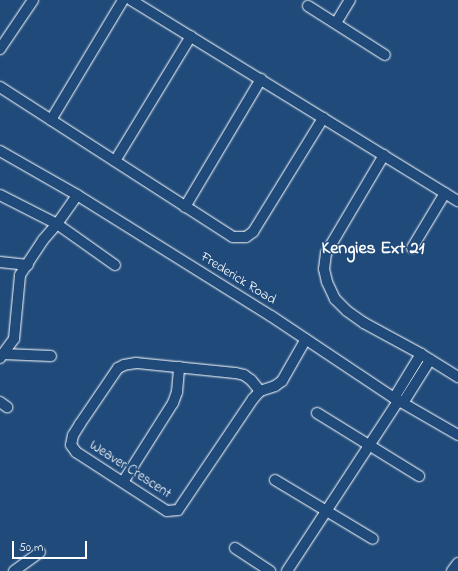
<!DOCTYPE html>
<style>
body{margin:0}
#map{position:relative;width:458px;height:571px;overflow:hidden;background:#1f4a7a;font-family:"Indie Flower",sans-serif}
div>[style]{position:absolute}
.roads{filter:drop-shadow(0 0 1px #fff) drop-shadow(0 0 1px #fff)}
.street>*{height:10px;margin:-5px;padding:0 5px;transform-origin:5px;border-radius:5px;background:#1f4a7a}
span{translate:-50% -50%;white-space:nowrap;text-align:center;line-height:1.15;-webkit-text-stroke:3px #1f4a7a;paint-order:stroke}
.street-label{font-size:14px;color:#fff}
.district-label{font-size:18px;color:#fff;font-weight:700}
.scale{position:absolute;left:12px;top:541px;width:75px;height:18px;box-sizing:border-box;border:2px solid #fff;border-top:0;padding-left:5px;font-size:12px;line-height:14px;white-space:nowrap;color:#fff;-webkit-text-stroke:3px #1f4a7a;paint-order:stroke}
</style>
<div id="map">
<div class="roads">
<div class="street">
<i style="left:131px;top:0;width:384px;rotate:31.6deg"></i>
<i style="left:308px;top:6px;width:91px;rotate:32.5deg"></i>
<i style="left:336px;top:23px;width:27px;rotate:-59deg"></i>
<i style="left:0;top:49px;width:59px;rotate:-56deg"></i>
<i style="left:0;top:87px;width:277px;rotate:32.8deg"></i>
<i style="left:233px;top:237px;width:13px"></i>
<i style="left:246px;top:237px;width:9px;rotate:-36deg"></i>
<i style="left:253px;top:232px;width:134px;rotate:-58.4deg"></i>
<i style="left:51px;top:120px;width:140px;rotate:-59deg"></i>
<i style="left:0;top:151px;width:89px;rotate:29.7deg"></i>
<i style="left:77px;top:195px;width:229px;rotate:32deg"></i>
<i style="left:271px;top:316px;width:148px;rotate:33.7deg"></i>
<i style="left:394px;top:398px;width:74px;rotate:30deg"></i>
<i style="left:384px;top:155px;width:114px;rotate:120.6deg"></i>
<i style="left:326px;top:253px;width:16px;rotate:97deg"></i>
<i style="left:324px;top:269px;width:13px;rotate:77deg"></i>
<i style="left:327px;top:282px;width:19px;rotate:65deg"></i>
<i style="left:335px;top:299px;width:17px;rotate:45deg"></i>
<i style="left:347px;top:311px;width:21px;rotate:35deg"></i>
<i style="left:364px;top:323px;width:65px;rotate:28.5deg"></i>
<i style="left:421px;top:354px;width:44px;rotate:31.9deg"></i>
<i style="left:115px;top:161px;width:146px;rotate:-58.7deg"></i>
<i style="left:0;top:195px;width:64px;rotate:27deg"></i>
<i style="left:57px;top:224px;width:71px;rotate:35.3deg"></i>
<i style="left:185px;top:207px;width:149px;rotate:-59.3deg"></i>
<i style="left:412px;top:248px;width:64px;rotate:-59deg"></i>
<i style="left:0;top:262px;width:28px;rotate:6deg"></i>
<i style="left:3px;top:354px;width:48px;rotate:2.4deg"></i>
<i style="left:0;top:358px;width:24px;rotate:-54deg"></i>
<i style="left:14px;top:339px;width:64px;rotate:-84.6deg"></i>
<i style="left:20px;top:275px;width:42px;rotate:-56.7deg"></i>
<i style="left:43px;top:240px;width:21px;rotate:-49deg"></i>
<i style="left:57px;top:224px;width:35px;rotate:-55deg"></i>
<i style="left:260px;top:391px;width:14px;rotate:-129deg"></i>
<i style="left:251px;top:380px;width:9px;rotate:-144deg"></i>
<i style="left:244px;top:375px;width:9px;rotate:-167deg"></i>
<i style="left:235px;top:373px;width:100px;rotate:-174.2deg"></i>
<i style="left:136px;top:363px;width:12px;rotate:171deg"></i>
<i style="left:124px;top:365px;width:7px;rotate:153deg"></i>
<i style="left:118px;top:368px;width:68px;rotate:124.2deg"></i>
<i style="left:80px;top:424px;width:13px;rotate:122deg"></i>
<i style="left:73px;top:435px;width:10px;rotate:101deg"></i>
<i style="left:71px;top:445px;width:9px;rotate:54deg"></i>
<i style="left:76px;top:452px;width:108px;rotate:33deg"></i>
<i style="left:167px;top:511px;width:11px;rotate:-5deg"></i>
<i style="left:178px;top:510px;width:134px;rotate:-56deg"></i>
<i style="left:253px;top:399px;width:11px;rotate:-49deg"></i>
<i style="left:260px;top:391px;width:16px;rotate:-18deg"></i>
<i style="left:275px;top:386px;width:9px;rotate:-36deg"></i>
<i style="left:282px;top:381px;width:48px;rotate:-60.3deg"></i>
<i style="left:394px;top:398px;width:52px;rotate:-58.5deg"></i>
<i style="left:0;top:402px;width:9px;rotate:36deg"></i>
<i style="left:403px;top:403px;width:51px;rotate:-57.9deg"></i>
<i style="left:317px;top:413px;width:120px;rotate:31.7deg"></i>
<i style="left:275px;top:480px;width:114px;rotate:31deg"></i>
<i style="left:123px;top:482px;width:93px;rotate:-57.7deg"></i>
<i style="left:173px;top:403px;width:12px;rotate:-70deg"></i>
<i style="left:177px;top:392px;width:25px;rotate:-85deg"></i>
<i style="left:235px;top:548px;width:42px;rotate:33.3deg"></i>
<i style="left:14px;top:571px;width:32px;rotate:-36deg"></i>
<i style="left:287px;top:571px;width:204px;rotate:-56.8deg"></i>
<i style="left:452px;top:571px;width:10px;rotate:-53deg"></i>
</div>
</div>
<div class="street-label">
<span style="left:238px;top:279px;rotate:32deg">Frederick Road</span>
<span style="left:130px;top:470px;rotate:33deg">Weaver Crescent</span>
</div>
<div class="district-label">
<span style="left:373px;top:249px">Kengies Ext 21</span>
</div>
<div class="scale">50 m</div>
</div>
